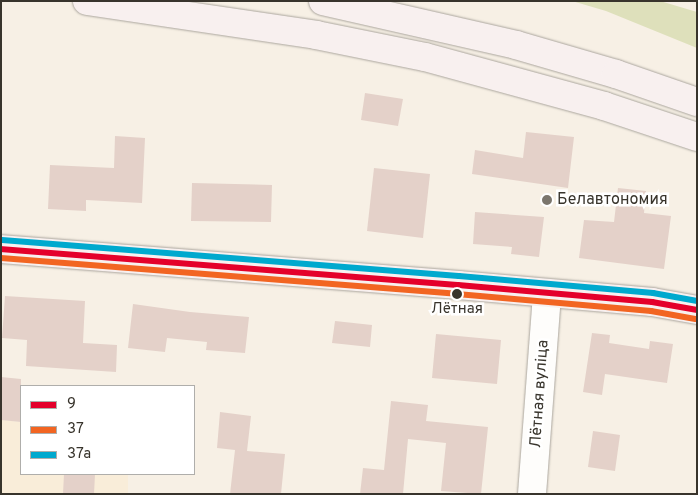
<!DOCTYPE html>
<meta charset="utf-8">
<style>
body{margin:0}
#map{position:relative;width:698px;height:495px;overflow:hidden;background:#f7f0e5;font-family:Overpass,sans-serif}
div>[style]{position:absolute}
.built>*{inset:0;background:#f9edd9}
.green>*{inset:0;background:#dee0bb}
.building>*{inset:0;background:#e4d1c9}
.roads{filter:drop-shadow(0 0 1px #aba69e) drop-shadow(0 0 1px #aba69e)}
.minor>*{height:28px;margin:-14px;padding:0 14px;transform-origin:14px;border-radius:14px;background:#fefdfb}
.major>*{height:28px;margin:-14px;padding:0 14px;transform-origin:14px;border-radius:14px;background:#f8f0ef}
.bus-1>*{height:6px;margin:-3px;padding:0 3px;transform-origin:3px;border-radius:3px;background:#e4002b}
.bus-2>*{height:6px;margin:-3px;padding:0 3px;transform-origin:3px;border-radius:3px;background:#f26522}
.bus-3>*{height:6px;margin:-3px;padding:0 3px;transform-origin:3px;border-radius:3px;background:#00a9ce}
.dots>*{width:14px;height:14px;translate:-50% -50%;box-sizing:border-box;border:2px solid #fff;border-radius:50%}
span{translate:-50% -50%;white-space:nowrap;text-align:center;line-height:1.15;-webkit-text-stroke:5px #fff;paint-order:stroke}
.bus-label{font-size:15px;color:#38342c}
.poi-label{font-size:16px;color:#38342c}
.left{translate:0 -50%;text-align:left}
.street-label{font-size:16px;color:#38342c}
.frame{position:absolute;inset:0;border:2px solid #38342c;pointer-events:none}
.legend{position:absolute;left:20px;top:385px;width:175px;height:90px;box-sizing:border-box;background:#fff;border:1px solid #afaeab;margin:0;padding:6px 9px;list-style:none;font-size:15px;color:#38342c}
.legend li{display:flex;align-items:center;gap:10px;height:25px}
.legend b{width:25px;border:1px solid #afaeab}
</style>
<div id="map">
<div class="built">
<i style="clip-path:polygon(1px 420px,21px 422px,21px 474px,128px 474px,128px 494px,1px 494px)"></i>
</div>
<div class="green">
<i style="clip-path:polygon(572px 1px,660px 1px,697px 12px,697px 48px,606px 11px)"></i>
</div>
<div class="building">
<i style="clip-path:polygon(365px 93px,403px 99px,398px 126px,361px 120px)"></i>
<i style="clip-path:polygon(526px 132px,574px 137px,568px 188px,472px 174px,475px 150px,523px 158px)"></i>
<i style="clip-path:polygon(115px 136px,145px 138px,142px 203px,86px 200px,86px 211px,48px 209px,50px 165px,114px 168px)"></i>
<i style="clip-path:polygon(374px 168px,430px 174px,423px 238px,367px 231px)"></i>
<i style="clip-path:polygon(192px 183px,272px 185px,271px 222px,191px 221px)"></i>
<i style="clip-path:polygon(618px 188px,646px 191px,644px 213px,671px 216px,664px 269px,579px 258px,584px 220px,614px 222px)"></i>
<i style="clip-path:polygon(475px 212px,544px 217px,539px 257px,511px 254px,512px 247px,473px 244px)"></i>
<i style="clip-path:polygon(5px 296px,85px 301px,83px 343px,117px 345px,116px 372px,26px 366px,27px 340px,2px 338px)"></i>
<i style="clip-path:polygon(133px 304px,190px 312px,249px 317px,245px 353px,206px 350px,207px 342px,167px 338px,165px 352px,128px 348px)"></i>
<i style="clip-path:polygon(335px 321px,372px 325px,370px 347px,332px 343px)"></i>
<i style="clip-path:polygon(592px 333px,610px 335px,609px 343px,649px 349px,650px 341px,673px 344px,667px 383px,605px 374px,602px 395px,583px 392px)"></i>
<i style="clip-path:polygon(436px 334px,501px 340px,497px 384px,432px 378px)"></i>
<i style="clip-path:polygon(1px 377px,21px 379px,21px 422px,1px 420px)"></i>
<i style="clip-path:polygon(391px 401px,428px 405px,426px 421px,488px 427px,481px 494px,441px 491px,446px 443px,408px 439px,403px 494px,360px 494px,363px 468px,384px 470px)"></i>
<i style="clip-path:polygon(220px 412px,251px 416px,247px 451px,285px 454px,281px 494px,230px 494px,235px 450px,217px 448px)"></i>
<i style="clip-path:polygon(593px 431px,620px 435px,615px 471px,588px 467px)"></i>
<i style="clip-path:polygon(64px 474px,95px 474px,94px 494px,63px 494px)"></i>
</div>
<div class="roads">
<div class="minor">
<i style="left:532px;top:494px;width:201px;rotate:-85.7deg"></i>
</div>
<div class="major">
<i style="left:87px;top:1px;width:232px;rotate:8.4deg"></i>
<i style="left:316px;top:35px;width:111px;rotate:11.4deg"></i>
<i style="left:425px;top:57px;width:186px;rotate:15.3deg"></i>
<i style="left:604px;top:106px;width:98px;rotate:18.4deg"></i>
<i style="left:323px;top:1px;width:198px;rotate:12.8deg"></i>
<i style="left:516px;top:45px;width:104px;rotate:16.2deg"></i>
<i style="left:616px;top:74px;width:86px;rotate:19.1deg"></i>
<i style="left:1px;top:249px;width:458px;rotate:4.5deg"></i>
<i style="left:458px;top:285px;width:195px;rotate:5deg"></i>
<i style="left:652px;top:302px;width:46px;rotate:10.1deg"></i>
</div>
</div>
<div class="bus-1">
<i style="left:1px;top:249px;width:458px;rotate:4.5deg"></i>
<i style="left:458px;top:285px;width:195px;rotate:5deg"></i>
<i style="left:652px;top:302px;width:46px;rotate:10.1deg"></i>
</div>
<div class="bus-2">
<i style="left:1px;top:258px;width:457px;rotate:4.5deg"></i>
<i style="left:457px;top:294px;width:195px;rotate:5deg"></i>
<i style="left:651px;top:311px;width:45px;rotate:10.3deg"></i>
</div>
<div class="bus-3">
<i style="left:2px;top:240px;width:458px;rotate:4.5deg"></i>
<i style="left:459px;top:276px;width:195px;rotate:5deg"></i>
<i style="left:653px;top:293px;width:45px;rotate:10.3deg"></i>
</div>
<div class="dots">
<i style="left:547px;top:200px;background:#7b766d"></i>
<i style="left:457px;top:294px;background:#38342c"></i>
</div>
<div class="bus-label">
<span style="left:457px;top:310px">Лётная</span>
</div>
<div class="poi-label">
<span class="left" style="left:557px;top:200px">Белавтономия</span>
</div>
<div class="street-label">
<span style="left:540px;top:394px;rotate:-86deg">Лётная вуліца</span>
</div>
<div class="frame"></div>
<ul class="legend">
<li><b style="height:6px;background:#e4002b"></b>9</li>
<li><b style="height:6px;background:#f26522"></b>37</li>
<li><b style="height:6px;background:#00a9ce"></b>37а</li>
</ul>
</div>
